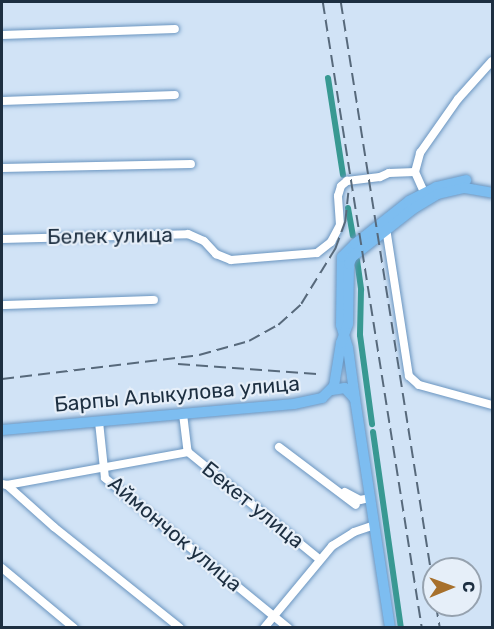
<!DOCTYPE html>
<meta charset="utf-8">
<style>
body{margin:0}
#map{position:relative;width:494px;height:629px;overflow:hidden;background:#d1e3f6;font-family:Rubik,sans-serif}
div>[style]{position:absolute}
.canal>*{height:6px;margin:-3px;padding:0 3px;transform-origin:3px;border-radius:3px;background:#389992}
.roads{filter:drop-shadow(0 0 2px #6a95c0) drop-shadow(0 0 2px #6a95c0)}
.minor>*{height:8px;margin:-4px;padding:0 4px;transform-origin:4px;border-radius:4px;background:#fff}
.major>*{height:10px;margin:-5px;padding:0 5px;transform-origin:5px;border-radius:5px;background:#7dbdf0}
.rail>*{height:1.5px;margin-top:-0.75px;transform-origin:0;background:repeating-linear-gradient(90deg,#57697b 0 12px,transparent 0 18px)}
span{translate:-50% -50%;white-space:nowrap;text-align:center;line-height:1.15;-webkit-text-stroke:4.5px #e6eff9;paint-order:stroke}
.street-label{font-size:21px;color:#1d2f41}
.frame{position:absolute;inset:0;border:3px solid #1d2f41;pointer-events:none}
.north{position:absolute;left:422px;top:557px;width:60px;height:60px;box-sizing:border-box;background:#e6eff9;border:2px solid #96a2af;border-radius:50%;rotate:89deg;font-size:16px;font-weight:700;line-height:24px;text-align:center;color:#1d2f41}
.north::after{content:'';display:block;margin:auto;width:21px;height:27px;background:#a7702c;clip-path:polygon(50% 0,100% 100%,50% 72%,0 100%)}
</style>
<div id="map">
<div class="canal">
<i style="left:328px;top:78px;width:98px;rotate:81.2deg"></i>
<i style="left:348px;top:208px;width:28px;rotate:80deg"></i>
<i style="left:357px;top:260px;width:30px;rotate:82deg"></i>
<i style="left:361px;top:290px;width:45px;rotate:91.3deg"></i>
<i style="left:360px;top:335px;width:90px;rotate:82.3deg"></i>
<i style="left:373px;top:432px;width:198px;rotate:81.9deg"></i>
</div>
<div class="roads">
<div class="minor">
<i style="left:2px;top:35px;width:173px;rotate:-2deg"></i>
<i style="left:2px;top:101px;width:173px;rotate:-2deg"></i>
<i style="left:2px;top:168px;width:189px;rotate:-1.2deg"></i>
<i style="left:415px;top:172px;width:20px;rotate:-75deg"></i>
<i style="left:420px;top:153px;width:66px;rotate:-54.9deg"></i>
<i style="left:458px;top:99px;width:51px;rotate:-48.2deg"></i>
<i style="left:415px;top:172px;width:30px;rotate:66deg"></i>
<i style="left:386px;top:228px;width:150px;rotate:81.2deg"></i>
<i style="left:409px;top:376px;width:13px;rotate:42deg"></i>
<i style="left:419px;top:385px;width:76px;rotate:15.3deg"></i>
<i style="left:2px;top:239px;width:186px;rotate:-1.5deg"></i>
<i style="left:188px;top:234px;width:17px;rotate:24deg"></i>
<i style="left:204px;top:241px;width:18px;rotate:47deg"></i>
<i style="left:216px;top:254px;width:16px;rotate:22deg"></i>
<i style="left:231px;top:260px;width:86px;rotate:-4.7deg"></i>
<i style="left:317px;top:253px;width:18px;rotate:-38deg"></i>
<i style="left:331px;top:242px;width:19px;rotate:-62deg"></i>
<i style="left:340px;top:225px;width:29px;rotate:-94deg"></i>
<i style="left:338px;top:196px;width:10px;rotate:-73deg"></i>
<i style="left:341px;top:186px;width:8px;rotate:-40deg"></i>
<i style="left:347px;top:181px;width:33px;rotate:-7deg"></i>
<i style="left:380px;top:177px;width:10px;rotate:-24deg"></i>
<i style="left:389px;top:173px;width:26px;rotate:-2deg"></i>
<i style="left:2px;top:305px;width:152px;rotate:-1.9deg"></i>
<i style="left:183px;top:414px;width:38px;rotate:83deg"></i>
<i style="left:188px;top:452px;width:169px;rotate:39.2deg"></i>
<i style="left:99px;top:422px;width:56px;rotate:83.9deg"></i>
<i style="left:105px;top:478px;width:237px;rotate:39.3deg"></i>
<i style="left:279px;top:447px;width:96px;rotate:37deg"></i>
<i style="left:2px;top:484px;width:5px;rotate:11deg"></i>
<i style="left:7px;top:485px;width:63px;rotate:41.8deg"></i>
<i style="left:54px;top:527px;width:161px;rotate:38.7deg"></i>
<i style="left:7px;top:485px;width:184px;rotate:-10.3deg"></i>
<i style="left:345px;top:492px;width:17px;rotate:28deg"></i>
<i style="left:360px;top:500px;width:10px;rotate:-11deg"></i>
<i style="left:2px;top:568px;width:94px;rotate:39.8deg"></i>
<i style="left:264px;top:628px;width:107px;rotate:-50.3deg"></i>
<i style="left:332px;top:546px;width:26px;rotate:-32deg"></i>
<i style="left:354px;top:532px;width:21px;rotate:-19deg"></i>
</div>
<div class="major">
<i style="left:332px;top:390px;width:13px;rotate:-9deg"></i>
<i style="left:345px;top:388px;width:15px;rotate:48deg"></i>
<i style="left:355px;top:399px;width:232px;rotate:81.3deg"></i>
<i style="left:355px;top:399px;width:51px;rotate:-97.8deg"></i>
<i style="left:348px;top:348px;width:24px;rotate:-107deg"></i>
<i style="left:341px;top:325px;width:68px;rotate:-89.2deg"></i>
<i style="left:342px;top:257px;width:18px;rotate:-45deg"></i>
<i style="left:355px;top:244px;width:69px;rotate:-38.5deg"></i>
<i style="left:409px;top:201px;width:30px;rotate:-27deg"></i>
<i style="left:436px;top:187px;width:31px;rotate:-13deg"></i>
<i style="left:2px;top:430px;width:293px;rotate:-5.1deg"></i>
<i style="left:294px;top:404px;width:29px;rotate:-12deg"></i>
<i style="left:322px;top:398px;width:17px;rotate:-45deg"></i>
<i style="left:334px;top:386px;width:44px;rotate:-80.8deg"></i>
<i style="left:341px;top:343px;width:20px;rotate:-70deg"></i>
<i style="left:348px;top:324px;width:60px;rotate:-89deg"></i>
<i style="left:349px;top:264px;width:8px;rotate:-67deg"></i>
<i style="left:352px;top:257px;width:78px;rotate:-38.2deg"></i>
<i style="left:413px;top:209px;width:29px;rotate:-31deg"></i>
<i style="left:438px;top:194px;width:28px;rotate:-13deg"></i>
<i style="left:465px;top:188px;width:27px;rotate:10deg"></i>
</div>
</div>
<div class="rail">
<i style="left:323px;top:2px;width:634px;rotate:81.01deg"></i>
<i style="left:341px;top:2px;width:594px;rotate:81deg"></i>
<i style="left:178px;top:364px;width:139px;rotate:4.1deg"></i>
<i style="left:2px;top:379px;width:198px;rotate:-6.9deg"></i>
<i style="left:199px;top:355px;width:52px;rotate:-15.6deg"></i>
<i style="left:249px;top:341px;width:33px;rotate:-29deg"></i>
<i style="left:278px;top:325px;width:31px;rotate:-42deg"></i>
<i style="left:301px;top:304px;width:65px;rotate:-58.3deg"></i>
<i style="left:335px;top:249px;width:29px;rotate:-70deg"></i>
<i style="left:345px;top:222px;width:29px;rotate:-84deg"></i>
<i style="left:436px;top:605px;width:23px;rotate:80deg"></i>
</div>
<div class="street-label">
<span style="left:110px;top:236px;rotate:-1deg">Белек улица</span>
<span style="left:177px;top:394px;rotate:-5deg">Барпы Алыкулова улица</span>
<span style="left:253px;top:505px;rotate:39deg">Бекет улица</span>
<span style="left:175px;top:534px;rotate:40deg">Аймончок улица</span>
</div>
<div class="frame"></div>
<div class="north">С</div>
</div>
